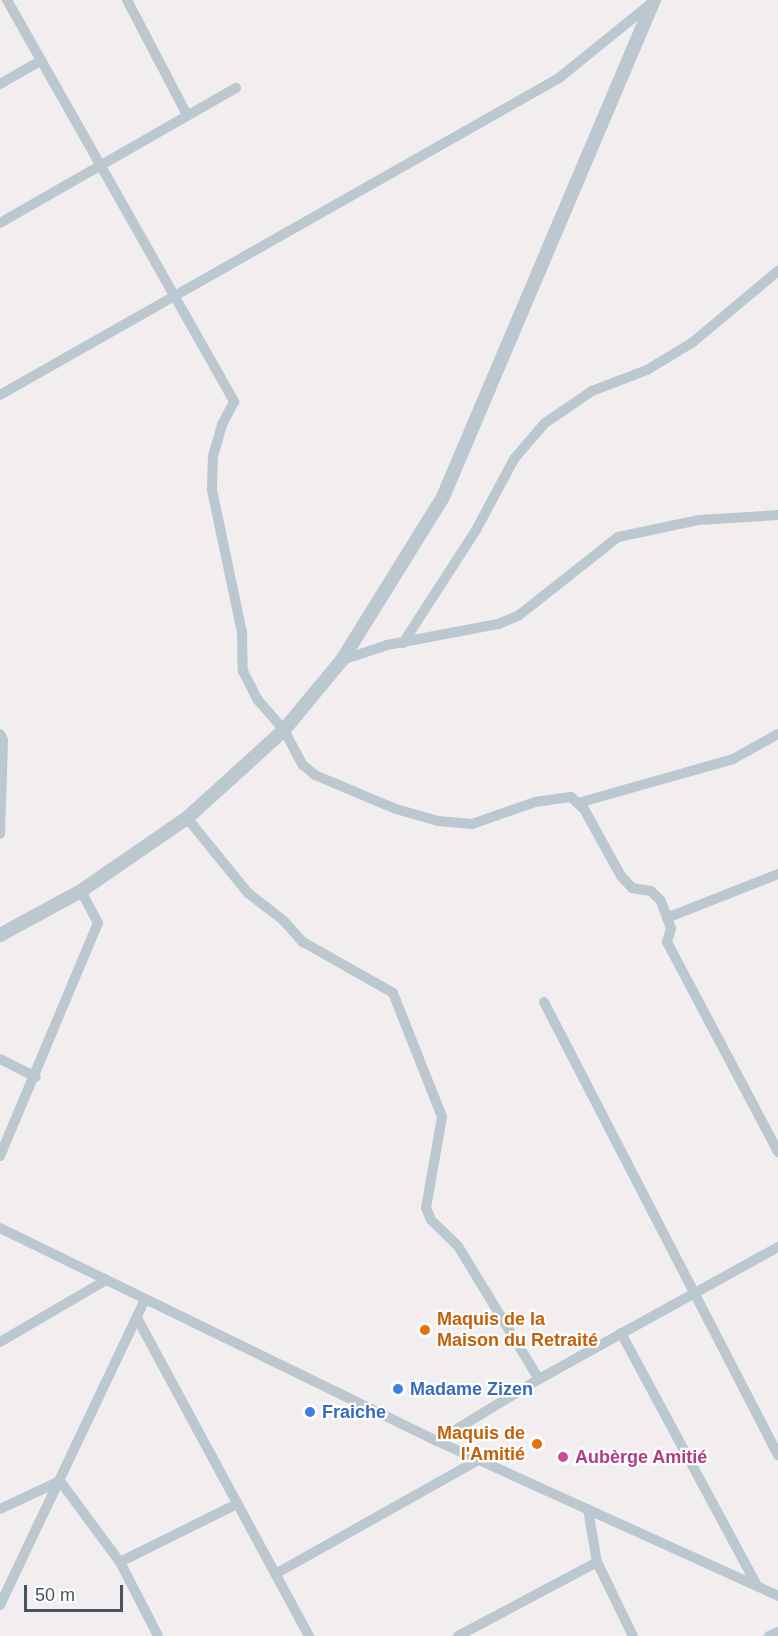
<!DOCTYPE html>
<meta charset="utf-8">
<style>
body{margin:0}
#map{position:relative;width:778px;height:1636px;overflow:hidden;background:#f2eeef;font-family:Helvetica,sans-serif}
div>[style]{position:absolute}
.minor>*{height:10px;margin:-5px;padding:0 5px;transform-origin:5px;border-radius:5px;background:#bbc8cf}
.tertiary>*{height:14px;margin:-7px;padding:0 7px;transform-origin:7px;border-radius:7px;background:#bbc8cf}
.dots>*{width:16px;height:16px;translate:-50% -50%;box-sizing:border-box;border:3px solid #fff;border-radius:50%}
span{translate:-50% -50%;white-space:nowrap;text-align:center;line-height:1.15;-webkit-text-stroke:4.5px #fff;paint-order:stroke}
.food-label{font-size:18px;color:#c56008;font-weight:700}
.left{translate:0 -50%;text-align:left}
.right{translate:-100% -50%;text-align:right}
.shop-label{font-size:18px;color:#366cbe;font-weight:700}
.hotel-label{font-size:18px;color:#b23c85;font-weight:700}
.scale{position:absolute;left:24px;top:1585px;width:99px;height:27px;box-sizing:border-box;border:3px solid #45545e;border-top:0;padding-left:8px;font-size:18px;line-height:21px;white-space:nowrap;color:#45545e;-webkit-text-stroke:4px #fff;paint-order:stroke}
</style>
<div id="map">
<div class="minor">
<i style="left:7px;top:0;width:462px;rotate:60.5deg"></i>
<i style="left:234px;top:402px;width:26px;rotate:118deg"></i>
<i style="left:222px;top:425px;width:33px;rotate:106deg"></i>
<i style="left:213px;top:457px;width:33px;rotate:92deg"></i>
<i style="left:212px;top:490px;width:145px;rotate:78.1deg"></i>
<i style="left:242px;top:632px;width:39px;rotate:89deg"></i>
<i style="left:243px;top:671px;width:33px;rotate:63deg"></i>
<i style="left:258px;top:700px;width:40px;rotate:49deg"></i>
<i style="left:284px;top:730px;width:40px;rotate:62deg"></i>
<i style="left:303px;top:765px;width:16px;rotate:40deg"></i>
<i style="left:315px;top:775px;width:88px;rotate:22.8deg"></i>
<i style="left:396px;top:809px;width:44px;rotate:15.9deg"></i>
<i style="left:438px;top:821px;width:34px;rotate:5deg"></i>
<i style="left:472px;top:824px;width:67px;rotate:-19.2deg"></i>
<i style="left:535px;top:802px;width:36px;rotate:-8deg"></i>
<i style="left:571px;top:797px;width:18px;rotate:43deg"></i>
<i style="left:584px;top:809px;width:77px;rotate:61.1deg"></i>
<i style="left:621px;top:876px;width:16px;rotate:47deg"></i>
<i style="left:632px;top:888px;width:19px;rotate:9deg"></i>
<i style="left:651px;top:891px;width:14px;rotate:45deg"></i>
<i style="left:661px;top:901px;width:29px;rotate:70deg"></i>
<i style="left:671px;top:928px;width:15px;rotate:106deg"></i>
<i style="left:667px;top:942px;width:238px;rotate:62.1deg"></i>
<i style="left:127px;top:0;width:130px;rotate:62.4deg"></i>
<i style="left:0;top:84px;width:46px;rotate:-29.9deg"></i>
<i style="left:0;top:223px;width:272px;rotate:-29.8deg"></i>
<i style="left:0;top:395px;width:643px;rotate:-29.56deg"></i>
<i style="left:559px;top:78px;width:121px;rotate:-39deg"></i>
<i style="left:403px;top:643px;width:135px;rotate:-57.1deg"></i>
<i style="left:476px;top:530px;width:81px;rotate:-61.8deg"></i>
<i style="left:514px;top:459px;width:48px;rotate:-49.3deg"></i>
<i style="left:545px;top:423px;width:57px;rotate:-34.2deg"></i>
<i style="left:592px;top:391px;width:59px;rotate:-20.9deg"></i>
<i style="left:647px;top:370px;width:54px;rotate:-31.3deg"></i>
<i style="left:693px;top:342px;width:111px;rotate:-39.9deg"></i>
<i style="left:342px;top:660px;width:47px;rotate:-18.4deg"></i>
<i style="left:387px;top:645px;width:113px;rotate:-10.7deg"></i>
<i style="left:498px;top:624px;width:22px;rotate:-22deg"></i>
<i style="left:518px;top:616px;width:127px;rotate:-38.3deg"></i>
<i style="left:618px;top:537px;width:83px;rotate:-11.9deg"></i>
<i style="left:699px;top:520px;width:79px;rotate:-3.6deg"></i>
<i style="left:0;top:734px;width:7px;rotate:63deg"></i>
<i style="left:3px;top:740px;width:94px;rotate:91.8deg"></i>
<i style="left:578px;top:803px;width:161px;rotate:-15.8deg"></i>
<i style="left:733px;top:759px;width:51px;rotate:-29.1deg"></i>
<i style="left:187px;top:818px;width:97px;rotate:50.9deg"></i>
<i style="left:248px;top:893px;width:44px;rotate:37.6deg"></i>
<i style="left:283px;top:920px;width:30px;rotate:48deg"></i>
<i style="left:303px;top:942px;width:103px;rotate:29.5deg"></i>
<i style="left:393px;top:993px;width:133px;rotate:68.4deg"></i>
<i style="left:442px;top:1117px;width:92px;rotate:100deg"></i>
<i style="left:426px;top:1208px;width:13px;rotate:67deg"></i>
<i style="left:431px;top:1220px;width:37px;rotate:44deg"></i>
<i style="left:458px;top:1246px;width:156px;rotate:58.7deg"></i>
<i style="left:669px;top:917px;width:117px;rotate:-21.5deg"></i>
<i style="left:544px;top:1002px;width:510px;rotate:62.68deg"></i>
<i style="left:0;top:1059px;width:40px;rotate:26.6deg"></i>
<i style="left:0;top:1156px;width:253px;rotate:-67.2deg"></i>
<i style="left:98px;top:923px;width:36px;rotate:-118deg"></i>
<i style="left:0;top:1228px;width:486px;rotate:26deg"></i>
<i style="left:437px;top:1441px;width:375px;rotate:24.4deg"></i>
<i style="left:137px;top:1318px;width:362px;rotate:61.6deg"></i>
<i style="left:621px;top:1333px;width:287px;rotate:61.7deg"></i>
<i style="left:0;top:1342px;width:123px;rotate:-30.3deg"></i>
<i style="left:437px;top:1441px;width:119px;rotate:-31.3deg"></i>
<i style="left:539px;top:1379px;width:273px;rotate:-28.9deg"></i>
<i style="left:0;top:1509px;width:66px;rotate:-25deg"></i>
<i style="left:60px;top:1481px;width:101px;rotate:53.5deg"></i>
<i style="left:120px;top:1562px;width:83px;rotate:62.8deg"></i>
<i style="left:588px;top:1509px;width:54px;rotate:80.4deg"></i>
<i style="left:597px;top:1562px;width:82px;rotate:64.1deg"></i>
<i style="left:120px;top:1562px;width:131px;rotate:-26.4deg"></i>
<i style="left:277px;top:1573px;width:231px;rotate:-29.3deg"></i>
<i style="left:0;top:1605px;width:338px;rotate:-64.6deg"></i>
<i style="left:458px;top:1636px;width:157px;rotate:-28deg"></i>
<i style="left:769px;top:1636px;width:10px;rotate:-24deg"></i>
</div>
<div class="tertiary">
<i style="left:0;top:935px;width:92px;rotate:-28.5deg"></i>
<i style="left:81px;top:891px;width:129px;rotate:-34.6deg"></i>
<i style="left:187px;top:818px;width:131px;rotate:-42.2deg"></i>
<i style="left:284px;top:730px;width:91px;rotate:-50.4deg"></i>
<i style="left:342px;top:660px;width:192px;rotate:-58.2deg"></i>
<i style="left:443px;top:497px;width:540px;rotate:-67deg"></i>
</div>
<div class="dots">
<i style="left:425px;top:1330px;background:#e8710a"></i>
<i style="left:398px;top:1389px;background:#3f7fe0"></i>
<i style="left:310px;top:1412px;background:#3f7fe0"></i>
<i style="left:537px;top:1444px;background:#e8710a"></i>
<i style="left:563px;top:1457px;background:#d1479c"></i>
</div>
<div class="food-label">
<span class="left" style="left:437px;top:1330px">Maquis de la<br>Maison du Retraité</span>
<span class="right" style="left:525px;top:1444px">Maquis de<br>l'Amitié</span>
</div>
<div class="shop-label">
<span class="left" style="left:410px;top:1389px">Madame Zizen</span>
<span class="left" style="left:322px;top:1412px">Fraiche</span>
</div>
<div class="hotel-label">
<span class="left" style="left:575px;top:1457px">Aubèrge Amitié</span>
</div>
<div class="scale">50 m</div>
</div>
